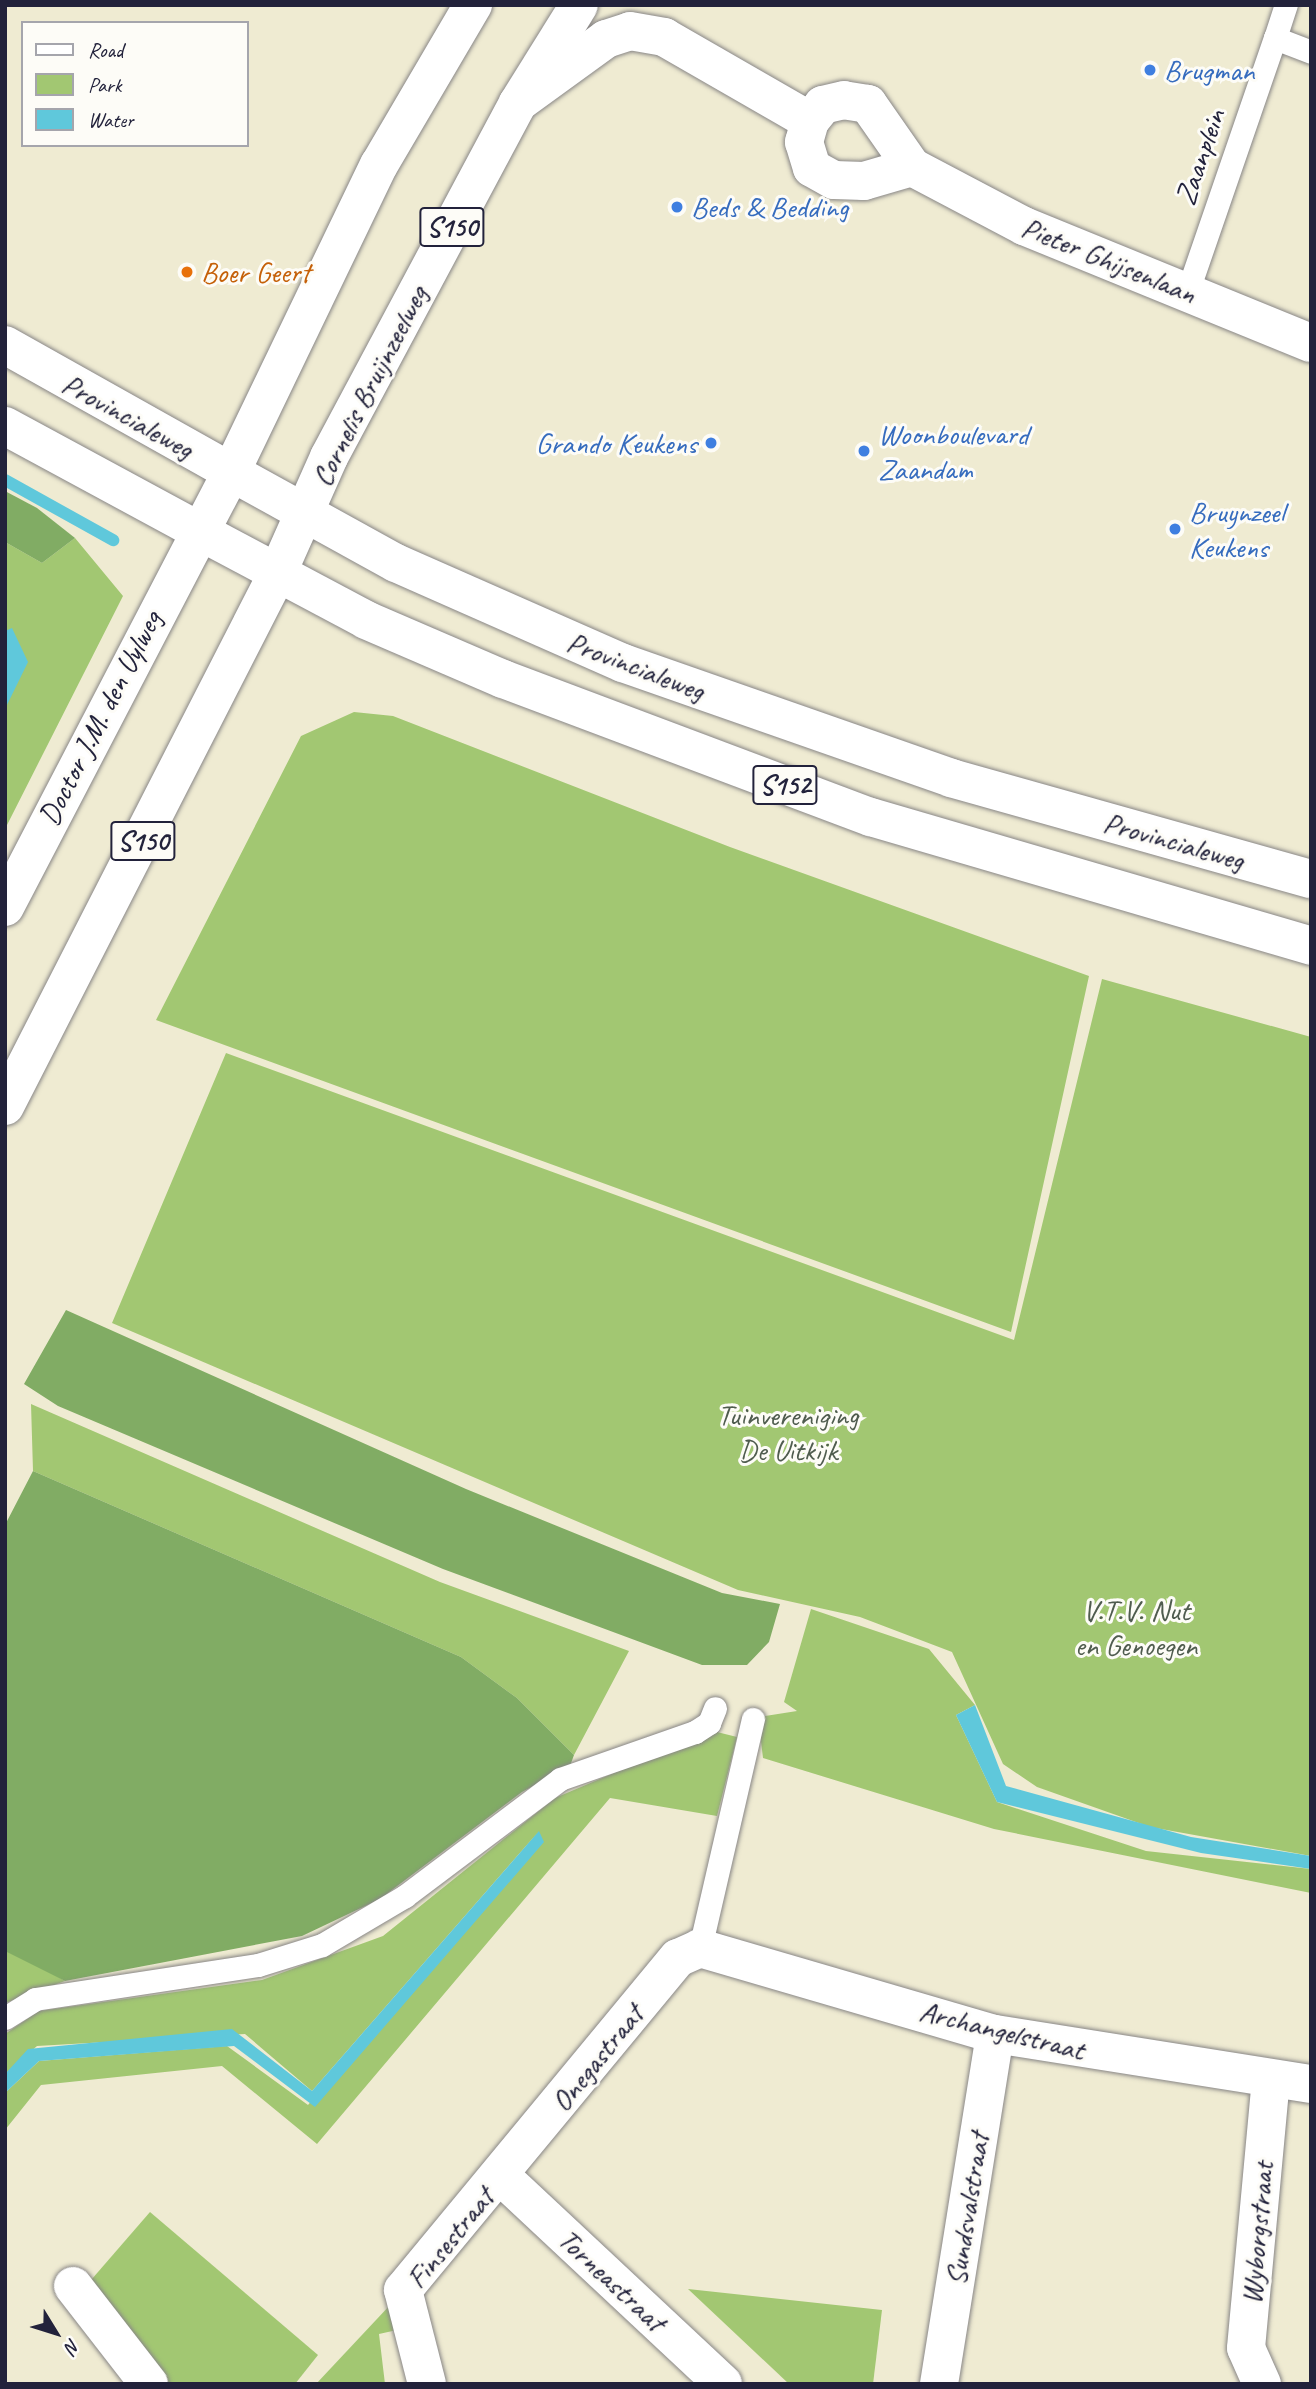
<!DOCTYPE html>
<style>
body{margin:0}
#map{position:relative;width:1316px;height:2389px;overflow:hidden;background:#efebd2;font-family:Caveat,sans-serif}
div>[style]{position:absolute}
.green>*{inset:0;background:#a2c772}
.forest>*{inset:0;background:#81ac64}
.water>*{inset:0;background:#5fc8db}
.stream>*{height:12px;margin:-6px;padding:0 6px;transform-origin:6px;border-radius:6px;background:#5fc8db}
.roads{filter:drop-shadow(0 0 2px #888686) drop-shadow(0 0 2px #888686)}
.lane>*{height:23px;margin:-11.5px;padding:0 11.5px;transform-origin:11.5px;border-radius:11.5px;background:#fff}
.street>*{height:38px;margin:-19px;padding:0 19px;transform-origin:19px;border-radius:19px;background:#fff}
.secondary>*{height:38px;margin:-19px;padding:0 19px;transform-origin:19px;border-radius:19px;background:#fff}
.primary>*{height:38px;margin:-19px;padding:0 19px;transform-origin:19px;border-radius:19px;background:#fff}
.dots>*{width:19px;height:19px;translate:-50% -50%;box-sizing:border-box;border:4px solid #fdfcf7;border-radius:50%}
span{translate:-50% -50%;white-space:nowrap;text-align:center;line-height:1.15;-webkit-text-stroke:6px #fdfcf7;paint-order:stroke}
.shield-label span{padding:2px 5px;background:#fdfcf7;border:2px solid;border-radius:5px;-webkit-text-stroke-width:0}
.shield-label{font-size:28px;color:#22223b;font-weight:700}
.shop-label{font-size:30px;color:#366cbe}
.left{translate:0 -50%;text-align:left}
.right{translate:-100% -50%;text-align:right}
.street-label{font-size:30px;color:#22223b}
.food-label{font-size:30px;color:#c56008}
.park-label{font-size:30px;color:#4f5c4e}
.frame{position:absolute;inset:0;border:7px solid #22223b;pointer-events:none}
.legend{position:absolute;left:21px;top:21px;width:228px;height:126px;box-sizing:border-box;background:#fdfcf7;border:2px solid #a5a5ac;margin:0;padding:9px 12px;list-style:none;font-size:21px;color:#22223b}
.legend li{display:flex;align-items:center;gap:14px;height:35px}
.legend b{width:35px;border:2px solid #a5a5ac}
.north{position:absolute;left:21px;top:2298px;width:70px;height:70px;-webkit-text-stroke:5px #fdfcf7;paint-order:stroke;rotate:128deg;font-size:19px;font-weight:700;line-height:28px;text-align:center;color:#22223b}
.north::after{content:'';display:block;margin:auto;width:24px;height:32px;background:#22223b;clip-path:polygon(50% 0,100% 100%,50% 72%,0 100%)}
</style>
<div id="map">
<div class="green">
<i style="clip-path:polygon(75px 538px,123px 596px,5px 829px,5px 542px,42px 563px)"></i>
<i style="clip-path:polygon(354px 712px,393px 716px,730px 847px,1089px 976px,1011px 1332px,156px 1020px,301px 736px)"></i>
<i style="clip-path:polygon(1102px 979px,1311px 1037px,1311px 1856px,1150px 1827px,1037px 1787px,1003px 1764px,952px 1652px,860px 1617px,738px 1590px,112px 1323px,226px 1053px,1014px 1340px)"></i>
<i style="clip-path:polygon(31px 1404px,440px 1582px,629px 1651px,574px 1755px,517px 1698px,461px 1657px,33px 1471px)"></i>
<i style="clip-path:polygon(811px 1609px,929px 1649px,975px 1705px,956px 1715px,997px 1802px,1146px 1851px,1311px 1869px,1311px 1893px,994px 1829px,763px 1758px,758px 1717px,797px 1711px,784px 1702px)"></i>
<i style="clip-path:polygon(713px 1731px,737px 1737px,717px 1816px,610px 1798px,317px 2144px,222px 2066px,41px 2085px,5px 2130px,5px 2093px,39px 2061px,227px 2046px,308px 2105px,539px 1831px,312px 2091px,245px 2034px,37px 2046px,5px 2074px,5px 2034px,39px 2011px,262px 1980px,383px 1936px,555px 1798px)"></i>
<i style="clip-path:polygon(14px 1949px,65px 1981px,5px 2003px,5px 1951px)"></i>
<i style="clip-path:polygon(150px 2212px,318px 2355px,295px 2384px,163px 2384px,85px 2287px)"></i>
<i style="clip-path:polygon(688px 2289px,882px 2310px,873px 2384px,789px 2384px)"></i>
<i style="clip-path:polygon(391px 2304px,397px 2330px,379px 2334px,385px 2384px,316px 2384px)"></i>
</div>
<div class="forest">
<i style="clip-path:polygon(5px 491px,37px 508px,75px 538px,42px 563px,5px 542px)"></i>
<i style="clip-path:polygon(66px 1310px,466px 1489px,722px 1593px,780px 1604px,769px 1642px,747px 1665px,702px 1665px,443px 1569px,58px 1406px,24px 1384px)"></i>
<i style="clip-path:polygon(33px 1471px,461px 1657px,517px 1698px,574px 1755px,570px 1766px,522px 1792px,380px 1899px,302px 1936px,65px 1981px,5px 1951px,5px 1525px)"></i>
</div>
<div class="water">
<i style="clip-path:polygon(12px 628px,28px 662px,5px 709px,5px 631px)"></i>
<i style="clip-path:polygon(975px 1705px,1006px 1786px,1191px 1837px,1311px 1856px,1311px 1869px,1201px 1853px,997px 1802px,956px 1715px)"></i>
<i style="clip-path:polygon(539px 1831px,544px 1842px,315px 2107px,234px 2046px,39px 2061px,5px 2093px,5px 2074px,28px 2049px,232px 2029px,312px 2091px)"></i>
</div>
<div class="stream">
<i style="left:5px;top:480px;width:124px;rotate:29.1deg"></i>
</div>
<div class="roads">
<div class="lane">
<i style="left:1275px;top:38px;width:35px;rotate:-72deg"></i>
<i style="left:1187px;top:293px;width:270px;rotate:-71deg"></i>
<i style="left:1275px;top:38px;width:39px;rotate:21deg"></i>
<i style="left:700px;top:1948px;width:235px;rotate:-77deg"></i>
<i style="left:5px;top:2018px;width:36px;rotate:-32deg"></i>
<i style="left:35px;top:1999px;width:226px;rotate:-8.7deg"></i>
<i style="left:258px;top:1965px;width:67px;rotate:-17.4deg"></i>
<i style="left:322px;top:1945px;width:96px;rotate:-30.6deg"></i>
<i style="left:405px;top:1896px;width:194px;rotate:-37deg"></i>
<i style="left:560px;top:1779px;width:143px;rotate:-19.2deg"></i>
<i style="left:695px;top:1732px;width:17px;rotate:-33deg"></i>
<i style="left:709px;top:1723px;width:16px;rotate:-68deg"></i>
</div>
<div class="street">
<i style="left:518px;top:103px;width:109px;rotate:-36deg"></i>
<i style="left:606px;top:39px;width:25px;rotate:-18deg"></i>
<i style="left:630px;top:31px;width:35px;rotate:10deg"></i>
<i style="left:664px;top:37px;width:168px;rotate:29.9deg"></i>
<i style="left:912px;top:167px;width:77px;rotate:-124.9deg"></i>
<i style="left:868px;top:104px;width:24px;rotate:-171deg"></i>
<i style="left:844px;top:100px;width:22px;rotate:167deg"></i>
<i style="left:823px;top:105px;width:21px;rotate:129deg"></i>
<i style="left:810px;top:121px;width:22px;rotate:106deg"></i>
<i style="left:804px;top:142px;width:27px;rotate:73deg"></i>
<i style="left:812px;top:168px;width:25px;rotate:29deg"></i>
<i style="left:834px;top:180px;width:30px;rotate:2deg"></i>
<i style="left:864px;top:181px;width:50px;rotate:-16.3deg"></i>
<i style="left:912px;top:167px;width:127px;rotate:27.8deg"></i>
<i style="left:1024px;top:226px;width:310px;rotate:22.2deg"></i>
<i style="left:501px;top:2176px;width:304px;rotate:43.1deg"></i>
<i style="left:73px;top:2286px;width:124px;rotate:52.2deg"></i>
<i style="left:427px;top:2384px;width:97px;rotate:-104.3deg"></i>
<i style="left:403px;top:2290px;width:431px;rotate:-50.4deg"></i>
<i style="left:678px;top:1958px;width:24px;rotate:-24deg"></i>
<i style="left:700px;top:1948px;width:307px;rotate:16.3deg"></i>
<i style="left:995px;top:2034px;width:320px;rotate:9deg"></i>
<i style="left:939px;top:2384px;width:354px;rotate:-80.9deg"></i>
<i style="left:1262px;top:2384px;width:39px;rotate:-114deg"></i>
<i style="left:1246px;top:2348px;width:270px;rotate:-84.7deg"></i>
</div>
<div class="secondary">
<i style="left:5px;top:345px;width:259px;rotate:29.3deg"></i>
<i style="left:5px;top:426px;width:218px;rotate:28.4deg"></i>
</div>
<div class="primary">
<i style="left:231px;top:472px;width:188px;rotate:28.9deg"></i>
<i style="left:396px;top:563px;width:248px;rotate:23.8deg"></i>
<i style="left:623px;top:663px;width:348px;rotate:19.3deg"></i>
<i style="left:951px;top:778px;width:374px;rotate:15.7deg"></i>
<i style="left:197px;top:530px;width:191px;rotate:28deg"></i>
<i style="left:366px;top:620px;width:149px;rotate:23.3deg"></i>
<i style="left:503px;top:679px;width:393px;rotate:20.6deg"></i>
<i style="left:871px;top:817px;width:459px;rotate:16.3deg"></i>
<i style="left:5px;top:907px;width:490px;rotate:-62.5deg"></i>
<i style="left:231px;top:472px;width:341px;rotate:-64.3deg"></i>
<i style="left:379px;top:165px;width:186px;rotate:-59.6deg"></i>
<i style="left:5px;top:1106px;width:598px;rotate:-62.92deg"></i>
<i style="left:277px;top:574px;width:128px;rotate:-66deg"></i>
<i style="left:329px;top:457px;width:401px;rotate:-61.9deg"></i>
<i style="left:518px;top:103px;width:115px;rotate:-58.1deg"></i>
</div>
</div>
<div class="dots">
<i style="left:1150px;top:70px;background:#3f7fe0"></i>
<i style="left:677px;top:207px;background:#3f7fe0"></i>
<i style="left:187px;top:272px;background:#e8710a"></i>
<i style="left:711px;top:443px;background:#3f7fe0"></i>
<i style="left:864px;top:451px;background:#3f7fe0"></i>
<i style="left:1175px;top:529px;background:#3f7fe0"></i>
</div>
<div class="shield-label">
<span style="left:452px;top:227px">S150</span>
<span style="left:785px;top:785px">S152</span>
<span style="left:143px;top:841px">S150</span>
</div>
<div class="shop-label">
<span class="left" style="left:1164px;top:70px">Brugman</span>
<span class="left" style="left:691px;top:207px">Beds &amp; Bedding</span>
<span class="left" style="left:878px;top:451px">Woonboulevard<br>Zaandam</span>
<span class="right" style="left:697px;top:443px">Grando Keukens</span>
<span class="left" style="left:1189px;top:529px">Bruynzeel<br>Keukens</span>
</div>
<div class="street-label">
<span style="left:1200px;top:157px;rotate:-71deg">Zaanplein</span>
<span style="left:1109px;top:260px;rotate:22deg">Pieter Ghijsenlaan</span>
<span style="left:369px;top:386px;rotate:-63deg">Cornelis Bruijnzeelweg</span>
<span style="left:128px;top:416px;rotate:29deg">Provincialeweg</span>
<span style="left:636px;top:666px;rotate:21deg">Provincialeweg</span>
<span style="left:100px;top:718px;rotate:-63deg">Doctor J.M. den Uylweg</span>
<span style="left:1174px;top:841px;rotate:16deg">Provincialeweg</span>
<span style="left:1002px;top:2030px;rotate:14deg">Archangelstraat</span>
<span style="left:597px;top:2058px;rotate:-51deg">Onegastraat</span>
<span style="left:967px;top:2209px;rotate:-81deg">Sundsvalstraat</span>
<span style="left:1257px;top:2233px;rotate:-85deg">Wyborgstraat</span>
<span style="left:450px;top:2238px;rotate:-51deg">Finsestraat</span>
<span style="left:612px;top:2280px;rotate:43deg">Torneastraat</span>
</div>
<div class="food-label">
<span class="left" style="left:201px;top:272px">Boer Geert</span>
</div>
<div class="park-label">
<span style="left:788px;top:1432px">Tuinvereniging<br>De Uitkijk</span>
<span style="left:1136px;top:1627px">V.T.V. Nut<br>en Genoegen</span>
</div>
<div class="frame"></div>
<ul class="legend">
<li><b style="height:9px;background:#fff"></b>Road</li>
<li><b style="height:19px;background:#a2c772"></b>Park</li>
<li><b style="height:19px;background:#5fc8db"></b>Water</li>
</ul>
<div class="north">N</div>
</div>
